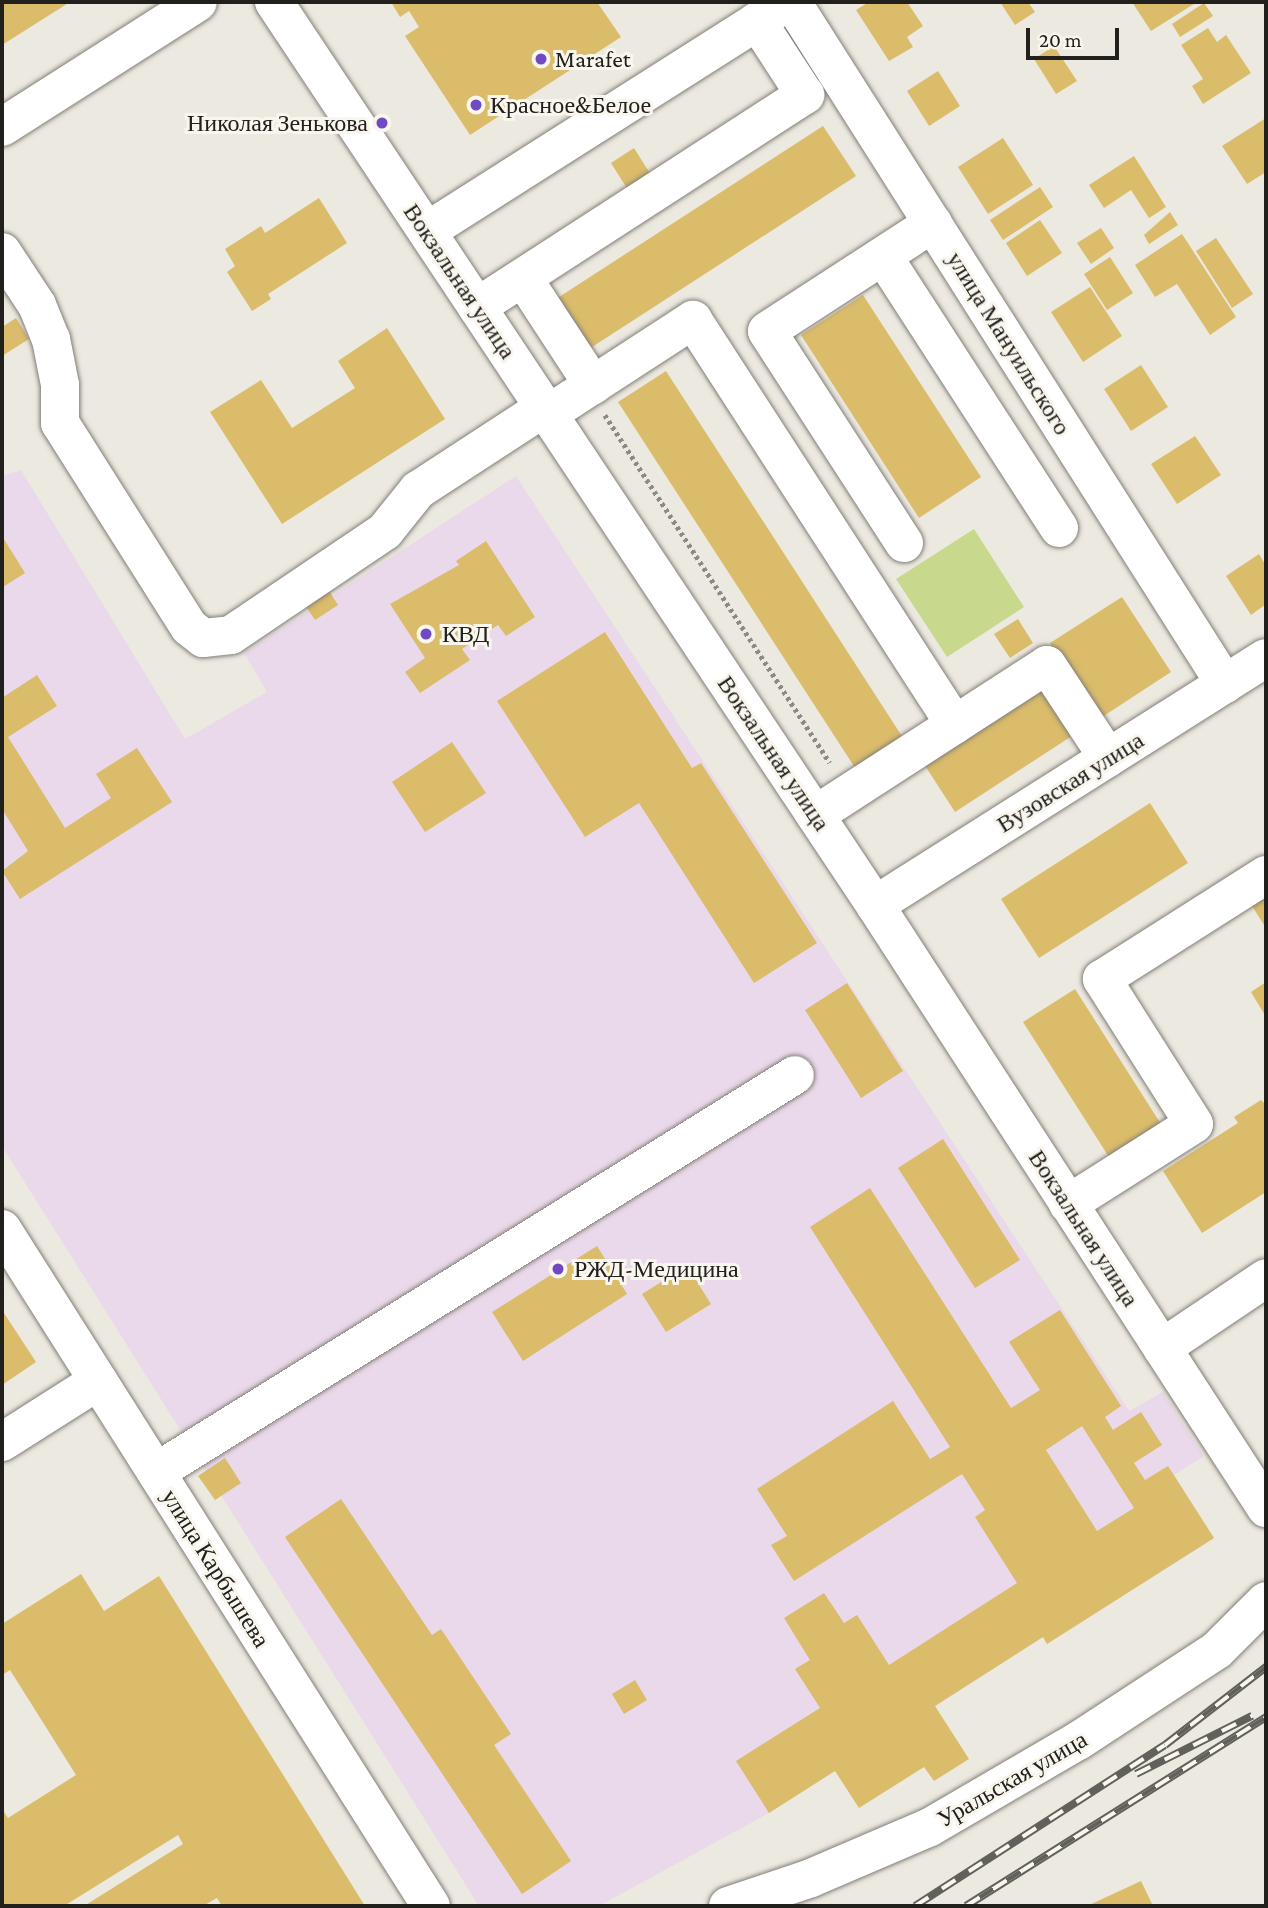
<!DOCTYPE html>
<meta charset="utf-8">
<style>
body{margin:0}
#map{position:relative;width:1268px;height:1908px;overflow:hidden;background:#ece9e0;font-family:"Crimson Pro",serif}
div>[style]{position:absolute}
.medical>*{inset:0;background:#ead9ea}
.green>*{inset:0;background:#c8d98d}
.building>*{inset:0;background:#dabc6b}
.path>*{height:4.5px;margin-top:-2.25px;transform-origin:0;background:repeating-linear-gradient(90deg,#8d8a84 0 3.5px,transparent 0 7px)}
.roads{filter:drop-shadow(0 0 2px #827f78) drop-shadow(0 0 2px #827f78)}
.minor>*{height:38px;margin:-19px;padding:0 19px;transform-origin:19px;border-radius:19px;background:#fff}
.rail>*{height:8px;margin-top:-4px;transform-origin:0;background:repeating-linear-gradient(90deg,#f9f6ee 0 16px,#62605b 0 32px);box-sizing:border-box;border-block:2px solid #62605b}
.dots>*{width:19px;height:19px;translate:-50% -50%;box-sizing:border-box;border:4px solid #f9f6ee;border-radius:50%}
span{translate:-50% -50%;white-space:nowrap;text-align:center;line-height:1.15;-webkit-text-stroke:6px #f9f6ee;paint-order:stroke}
.poi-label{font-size:24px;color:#22201d}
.left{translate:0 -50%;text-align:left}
.right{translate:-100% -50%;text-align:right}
.street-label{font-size:24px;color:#22201d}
.frame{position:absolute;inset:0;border:4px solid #22201d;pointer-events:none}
.scale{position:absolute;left:1026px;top:28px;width:93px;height:32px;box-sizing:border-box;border:4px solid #22201d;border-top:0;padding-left:9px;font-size:21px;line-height:24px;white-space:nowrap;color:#22201d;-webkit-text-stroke:5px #f9f6ee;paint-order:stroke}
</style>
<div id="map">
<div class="medical">
<i style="clip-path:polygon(21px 470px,185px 739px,267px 692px,244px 653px,516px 476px,1129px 1411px,1163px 1392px,1204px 1456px,1174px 1475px,1214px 1538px,1047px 1644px,1043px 1637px,769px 1813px,599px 1906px,479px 1906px,2px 1146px,2px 476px)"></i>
</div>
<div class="green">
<i style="clip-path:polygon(974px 529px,1024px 607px,947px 657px,896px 579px)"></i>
</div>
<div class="building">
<i style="clip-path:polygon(2px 2px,70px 2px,2px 45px)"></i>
<i style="clip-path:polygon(391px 2px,597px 2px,621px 37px,470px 135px,405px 36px,419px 27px,409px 11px,400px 17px)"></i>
<i style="clip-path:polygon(869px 2px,907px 2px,923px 26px,907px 37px,913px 47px,889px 61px,856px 10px)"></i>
<i style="clip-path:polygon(1000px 2px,1028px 2px,1035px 12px,1015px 25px)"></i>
<i style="clip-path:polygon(1132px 2px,1197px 2px,1151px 31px)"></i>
<i style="clip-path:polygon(1204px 3px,1213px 16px,1180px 37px,1172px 24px)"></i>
<i style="clip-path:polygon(1208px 28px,1217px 42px,1226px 35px,1251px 73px,1203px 104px,1192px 86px,1203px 79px,1181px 45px)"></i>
<i style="clip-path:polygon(1054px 46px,1077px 81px,1056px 94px,1034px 59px)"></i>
<i style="clip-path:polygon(938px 71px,960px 106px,929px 126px,907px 91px)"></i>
<i style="clip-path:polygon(1266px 118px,1266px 172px,1247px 184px,1222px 146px)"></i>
<i style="clip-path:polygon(823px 126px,856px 176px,589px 349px,556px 299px)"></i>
<i style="clip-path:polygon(1003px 138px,1033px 185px,988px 214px,958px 167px)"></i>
<i style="clip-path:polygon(634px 148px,651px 175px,628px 190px,611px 163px)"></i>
<i style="clip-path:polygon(1134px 156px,1166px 207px,1149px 218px,1131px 190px,1104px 208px,1089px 185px)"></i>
<i style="clip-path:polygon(1040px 187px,1053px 207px,1003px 240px,990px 220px)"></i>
<i style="clip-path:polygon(319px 198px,347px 243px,268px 294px,271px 299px,252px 311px,227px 272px,235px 266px,225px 249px,261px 226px,265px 233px)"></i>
<i style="clip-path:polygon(1170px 212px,1178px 225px,1149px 244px,1144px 235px)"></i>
<i style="clip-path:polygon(1040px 220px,1062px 253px,1027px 276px,1006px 243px)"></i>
<i style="clip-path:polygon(1101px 228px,1114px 248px,1091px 264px,1077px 243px)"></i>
<i style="clip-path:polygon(1182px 234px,1236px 317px,1210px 335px,1177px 284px,1155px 297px,1135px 265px)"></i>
<i style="clip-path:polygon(1216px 238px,1253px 294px,1232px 308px,1196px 251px)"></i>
<i style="clip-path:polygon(1110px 257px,1133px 293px,1107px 310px,1084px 274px)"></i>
<i style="clip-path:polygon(1090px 287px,1122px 336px,1083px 362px,1051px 312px)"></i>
<i style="clip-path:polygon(863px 295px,981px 477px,919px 518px,801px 335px)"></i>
<i style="clip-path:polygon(16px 318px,29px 339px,2px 356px,2px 327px)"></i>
<i style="clip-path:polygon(387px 328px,445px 419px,282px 524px,210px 412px,261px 380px,292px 428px,355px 388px,338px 361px)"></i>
<i style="clip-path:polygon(1141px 365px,1168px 407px,1131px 431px,1104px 389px)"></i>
<i style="clip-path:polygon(666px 371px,907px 744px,859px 774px,618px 402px)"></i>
<i style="clip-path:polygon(1195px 436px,1221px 475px,1177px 504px,1151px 464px)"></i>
<i style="clip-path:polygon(2px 536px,25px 573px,3px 587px,2px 585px)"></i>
<i style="clip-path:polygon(486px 541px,535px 617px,506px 636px,498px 625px,462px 649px,470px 660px,420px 693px,405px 672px,425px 658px,390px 604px,459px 565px,456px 561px)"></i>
<i style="clip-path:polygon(1259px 554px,1266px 566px,1266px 604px,1251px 615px,1226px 576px)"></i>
<i style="clip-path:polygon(324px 583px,338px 605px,315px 620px,300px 598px)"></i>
<i style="clip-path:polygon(1122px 597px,1171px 672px,1099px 719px,1050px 643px)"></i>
<i style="clip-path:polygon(1018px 619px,1033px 643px,1010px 658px,994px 634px)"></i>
<i style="clip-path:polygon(605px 632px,692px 768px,701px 763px,817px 943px,754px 983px,639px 803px,585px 837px,497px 701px)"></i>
<i style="clip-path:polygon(37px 675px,57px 706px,8px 737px,65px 828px,111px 798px,96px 774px,137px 748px,172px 802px,20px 899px,2px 871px,28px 851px,2px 809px,2px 698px)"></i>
<i style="clip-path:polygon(1043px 683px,1075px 734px,955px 812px,922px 761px)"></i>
<i style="clip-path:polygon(452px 742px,486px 793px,425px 832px,392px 782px)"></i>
<i style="clip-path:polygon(1150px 803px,1188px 863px,1039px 958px,1001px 899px)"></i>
<i style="clip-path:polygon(1266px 881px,1266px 928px,1245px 895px)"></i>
<i style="clip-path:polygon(1266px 982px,1266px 1017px,1251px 992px)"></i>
<i style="clip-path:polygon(847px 983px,903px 1071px,861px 1098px,805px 1010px)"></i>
<i style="clip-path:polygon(1075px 989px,1166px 1132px,1114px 1165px,1023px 1022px)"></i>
<i style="clip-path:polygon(1261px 1100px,1266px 1105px,1266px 1192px,1202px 1233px,1163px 1171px,1238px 1123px,1234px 1117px)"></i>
<i style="clip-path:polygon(943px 1139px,1020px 1260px,975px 1288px,898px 1168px)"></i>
<i style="clip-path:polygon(evenodd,870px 1188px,1011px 1408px,1040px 1390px,1009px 1342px,1060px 1310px,1121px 1406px,1105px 1417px,1113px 1430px,1141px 1412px,1162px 1445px,1134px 1463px,1145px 1480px,1168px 1466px,1214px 1538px,1047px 1644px,1043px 1637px,935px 1706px,969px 1759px,934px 1781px,924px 1767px,859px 1808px,835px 1771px,769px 1813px,736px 1761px,820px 1708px,795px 1669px,810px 1660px,784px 1618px,824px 1593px,844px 1623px,857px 1615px,889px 1665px,1017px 1583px,975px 1517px,985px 1510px,962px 1474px,794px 1581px,771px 1545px,787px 1536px,757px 1489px,893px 1401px,930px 1459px,950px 1447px,810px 1227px,870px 1188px,1082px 1426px,1134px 1508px,1097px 1531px,1046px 1450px,1082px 1426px)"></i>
<i style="clip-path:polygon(597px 1246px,627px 1294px,523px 1361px,492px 1312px)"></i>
<i style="clip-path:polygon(687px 1266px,711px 1304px,666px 1332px,642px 1294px)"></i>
<i style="clip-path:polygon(2px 1310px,36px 1362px,2px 1385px)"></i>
<i style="clip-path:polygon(225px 1458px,241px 1483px,215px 1500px,198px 1476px)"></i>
<i style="clip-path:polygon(341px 1499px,432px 1635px,441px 1629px,511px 1734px,494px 1745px,571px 1861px,522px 1894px,285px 1537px)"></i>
<i style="clip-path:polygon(81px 1574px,104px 1611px,159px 1576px,365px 1906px,222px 1906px,217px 1898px,203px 1906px,84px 1906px,183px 1844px,178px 1835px,64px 1906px,2px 1906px,2px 1809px,8px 1818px,76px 1775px,10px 1670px,2px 1675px,2px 1624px)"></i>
<i style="clip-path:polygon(635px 1680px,647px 1700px,624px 1714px,612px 1694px)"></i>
<i style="clip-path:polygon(1141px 1881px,1153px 1906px,1087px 1906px)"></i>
</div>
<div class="path">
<i style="left:605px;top:415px;width:414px;rotate:57.1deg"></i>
</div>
<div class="roads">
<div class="minor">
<i style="left:274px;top:2px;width:1085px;rotate:56.35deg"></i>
<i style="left:875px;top:905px;width:719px;rotate:57.04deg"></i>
<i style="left:792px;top:2px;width:808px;rotate:57.59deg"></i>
<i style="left:2px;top:127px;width:232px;rotate:-32.5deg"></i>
<i style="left:427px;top:231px;width:418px;rotate:-32.4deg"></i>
<i style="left:2px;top:252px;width:64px;rotate:56.6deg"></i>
<i style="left:37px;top:305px;width:37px;rotate:68deg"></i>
<i style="left:51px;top:339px;width:47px;rotate:78.9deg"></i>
<i style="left:60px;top:385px;width:38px;rotate:90deg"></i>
<i style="left:60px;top:423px;width:241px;rotate:57.7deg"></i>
<i style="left:189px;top:627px;width:18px;rotate:38deg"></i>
<i style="left:203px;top:638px;width:28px;rotate:-6deg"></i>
<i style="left:231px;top:635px;width:186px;rotate:-34deg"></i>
<i style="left:385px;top:531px;width:53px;rotate:-51.2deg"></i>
<i style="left:418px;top:490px;width:150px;rotate:-33.1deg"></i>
<i style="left:883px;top:256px;width:324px;rotate:57.1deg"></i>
<i style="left:523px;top:278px;width:128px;rotate:56.8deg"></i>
<i style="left:477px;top:307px;width:391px;rotate:-32.9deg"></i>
<i style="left:805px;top:95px;width:88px;rotate:-123deg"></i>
<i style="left:548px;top:414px;width:173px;rotate:-33deg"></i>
<i style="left:693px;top:320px;width:482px;rotate:57.1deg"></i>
<i style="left:904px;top:543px;width:252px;rotate:-122.9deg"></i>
<i style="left:767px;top:331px;width:198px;rotate:-33deg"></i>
<i style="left:815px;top:815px;width:276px;rotate:-32.9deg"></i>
<i style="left:1047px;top:665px;width:111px;rotate:56.7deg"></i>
<i style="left:875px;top:905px;width:462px;rotate:-32.3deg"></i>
<i style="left:1068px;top:1204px;width:149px;rotate:-32.4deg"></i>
<i style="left:1194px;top:1124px;width:172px;rotate:-122.4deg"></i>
<i style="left:1102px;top:979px;width:194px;rotate:-32.4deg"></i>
<i style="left:2px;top:1229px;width:801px;rotate:57.64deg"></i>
<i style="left:1162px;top:1348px;width:125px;rotate:-33.9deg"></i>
<i style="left:2px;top:1442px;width:114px;rotate:-32.4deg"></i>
<i style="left:156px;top:1472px;width:752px;rotate:-31.85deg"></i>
<i style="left:728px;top:1906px;width:88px;rotate:-18.6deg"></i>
<i style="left:811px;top:1878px;width:129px;rotate:-23.2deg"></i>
<i style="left:930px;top:1827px;width:171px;rotate:-30.2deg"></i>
<i style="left:1078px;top:1741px;width:166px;rotate:-33.2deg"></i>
<i style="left:1217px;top:1650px;width:69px;rotate:-45deg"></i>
</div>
</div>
<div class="rail">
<i style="left:1136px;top:1774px;width:130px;rotate:-26.6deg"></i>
<i style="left:915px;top:1906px;width:297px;rotate:-32.8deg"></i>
<i style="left:1165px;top:1745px;width:128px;rotate:-37.7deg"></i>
<i style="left:966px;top:1906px;width:355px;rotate:-32.2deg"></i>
</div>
<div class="dots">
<i style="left:541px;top:59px;background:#704ac2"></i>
<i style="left:476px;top:105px;background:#704ac2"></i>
<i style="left:382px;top:123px;background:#704ac2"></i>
<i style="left:426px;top:634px;background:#704ac2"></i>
<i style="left:558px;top:1269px;background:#704ac2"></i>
</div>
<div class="poi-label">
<span class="left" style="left:555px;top:59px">Marafet</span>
<span class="left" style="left:490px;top:105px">Красное&amp;Белое</span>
<span class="right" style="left:368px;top:123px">Николая Зенькова</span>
<span class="left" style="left:442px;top:634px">КВД</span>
<span class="left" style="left:574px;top:1269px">РЖД-Медицина</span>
</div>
<div class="street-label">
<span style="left:460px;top:281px;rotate:56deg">Вокзальная улица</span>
<span style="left:1009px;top:343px;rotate:58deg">улица Мануильского</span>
<span style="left:774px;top:753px;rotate:56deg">Вокзальная улица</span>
<span style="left:1070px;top:782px;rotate:-32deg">Вузовская улица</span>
<span style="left:1084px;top:1228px;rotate:57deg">Вокзальная улица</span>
<span style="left:216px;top:1568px;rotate:58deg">улица Карбышева</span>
<span style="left:1012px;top:1779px;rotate:-30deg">Уральская улица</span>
</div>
<div class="frame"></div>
<div class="scale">20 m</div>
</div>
